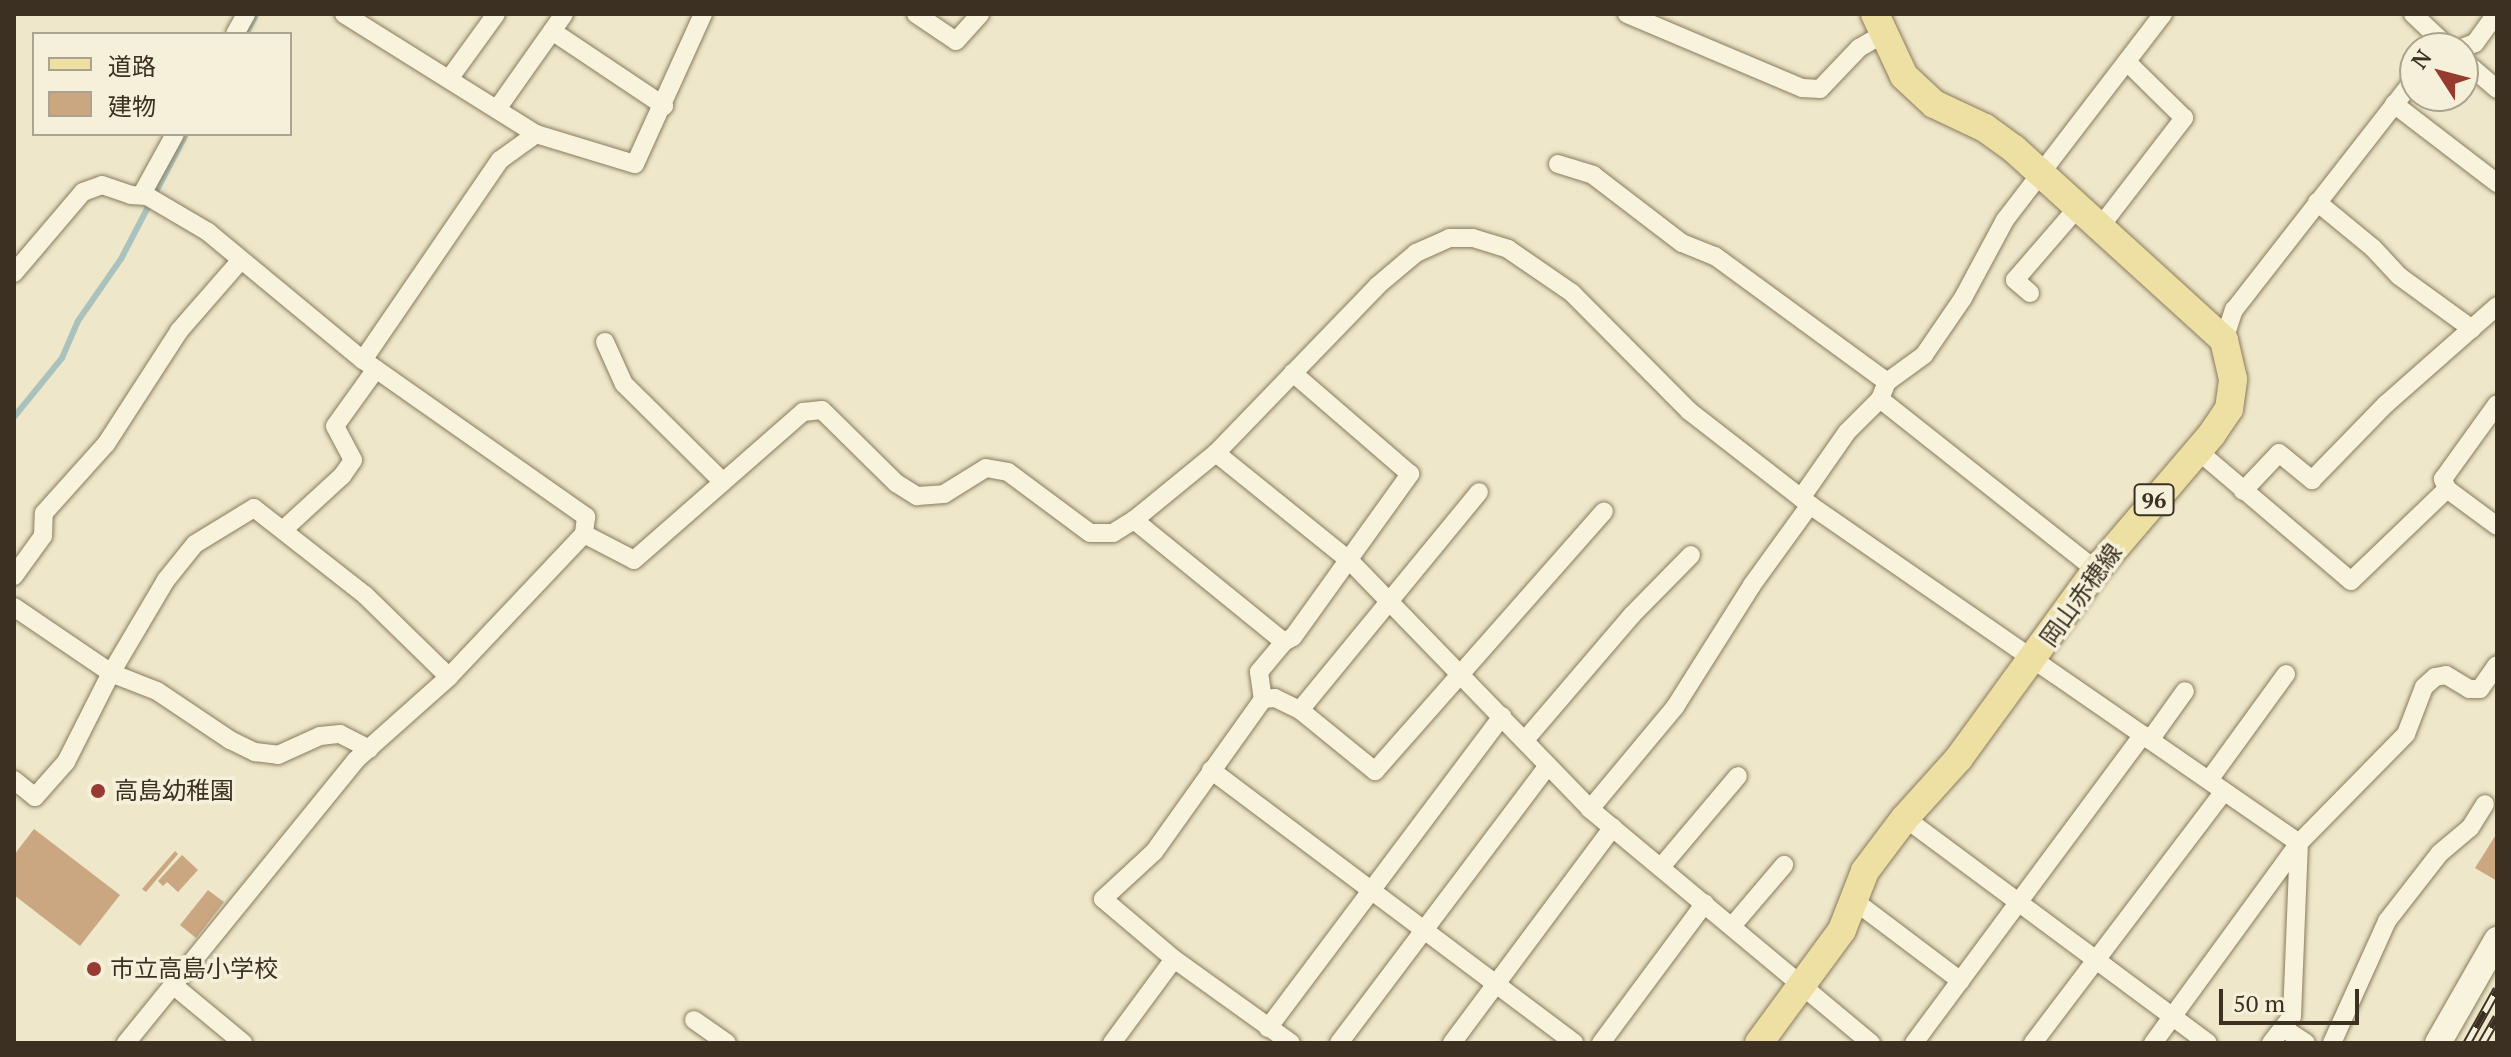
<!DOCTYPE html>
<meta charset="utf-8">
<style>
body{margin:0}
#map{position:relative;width:2511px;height:1057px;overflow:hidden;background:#eee7c9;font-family:"PT Serif","Noto Sans JP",serif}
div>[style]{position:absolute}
.stream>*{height:6px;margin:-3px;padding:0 3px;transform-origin:3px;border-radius:3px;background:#aac2bd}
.building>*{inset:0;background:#caa780}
.roads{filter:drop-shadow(0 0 2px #8a7a5e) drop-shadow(0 0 2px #8a7a5e)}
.minor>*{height:18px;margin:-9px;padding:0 9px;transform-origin:9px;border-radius:9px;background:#f8f3dc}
.secondary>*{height:26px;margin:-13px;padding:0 13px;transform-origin:13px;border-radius:13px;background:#f8f3dc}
.primary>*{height:28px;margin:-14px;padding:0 14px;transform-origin:14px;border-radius:14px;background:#eedfa3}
.rail>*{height:9px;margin-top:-4.5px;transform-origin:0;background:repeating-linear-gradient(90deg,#f5f0d9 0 18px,#3b3021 0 36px);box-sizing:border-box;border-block:2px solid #3b3021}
.dots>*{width:22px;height:22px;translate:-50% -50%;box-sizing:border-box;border:4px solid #f5f0d9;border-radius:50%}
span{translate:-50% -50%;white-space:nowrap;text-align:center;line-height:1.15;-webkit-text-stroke:7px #f5f0d9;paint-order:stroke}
.shield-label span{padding:2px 6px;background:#f5f0d9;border:2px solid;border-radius:6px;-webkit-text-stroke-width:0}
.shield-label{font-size:22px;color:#3b3021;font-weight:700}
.street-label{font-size:24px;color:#3b3021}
.poi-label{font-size:24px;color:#3b3021}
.left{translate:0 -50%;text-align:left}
.frame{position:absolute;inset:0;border:16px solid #3b3021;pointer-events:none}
.legend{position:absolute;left:32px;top:32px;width:260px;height:104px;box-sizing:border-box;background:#f5f0d9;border:2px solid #aba38f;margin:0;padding:10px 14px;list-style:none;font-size:24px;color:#3b3021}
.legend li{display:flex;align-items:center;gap:16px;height:40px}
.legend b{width:40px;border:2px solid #aba38f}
.north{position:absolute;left:2399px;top:32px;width:80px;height:80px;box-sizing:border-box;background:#f5f0d9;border:2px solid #aba38f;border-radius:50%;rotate:306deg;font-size:22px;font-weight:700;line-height:32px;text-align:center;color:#3b3021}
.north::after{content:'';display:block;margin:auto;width:28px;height:36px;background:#973a30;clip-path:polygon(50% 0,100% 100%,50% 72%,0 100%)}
.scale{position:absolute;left:2219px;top:989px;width:140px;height:36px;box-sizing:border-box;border:4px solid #3b3021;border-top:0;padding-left:10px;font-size:24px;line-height:28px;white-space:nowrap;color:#3b3021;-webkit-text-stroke:6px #f5f0d9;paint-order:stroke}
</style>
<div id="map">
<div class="stream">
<i style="left:246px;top:34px;width:22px;rotate:-63deg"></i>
<i style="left:14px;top:417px;width:76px;rotate:-50.9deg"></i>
<i style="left:62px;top:358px;width:40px;rotate:-66.6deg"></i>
<i style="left:78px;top:321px;width:75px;rotate:-55.3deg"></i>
<i style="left:121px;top:259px;width:141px;rotate:-62.5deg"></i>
</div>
<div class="building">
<i style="clip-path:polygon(34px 829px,120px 895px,80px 946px,14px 895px,14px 855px)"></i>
<i style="clip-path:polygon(2497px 833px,2497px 881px,2475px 868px)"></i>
<i style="clip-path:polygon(175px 851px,178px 854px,146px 892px,142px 889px)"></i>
<i style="clip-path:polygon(182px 855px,198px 870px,178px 892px,167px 882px,163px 886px,158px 881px)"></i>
<i style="clip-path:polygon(208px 890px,224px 902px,196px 938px,180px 925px)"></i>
</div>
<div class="roads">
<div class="minor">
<i style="left:344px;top:14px;width:226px;rotate:32deg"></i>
<i style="left:536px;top:134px;width:103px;rotate:16.9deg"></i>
<i style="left:635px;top:164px;width:165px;rotate:-65.6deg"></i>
<i style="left:916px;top:14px;width:48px;rotate:34deg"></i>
<i style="left:956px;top:41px;width:36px;rotate:-48deg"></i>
<i style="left:1627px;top:14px;width:190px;rotate:22.9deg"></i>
<i style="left:1802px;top:88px;width:18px;rotate:3deg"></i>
<i style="left:1820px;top:89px;width:57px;rotate:-46.4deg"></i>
<i style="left:1859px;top:48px;width:28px;rotate:-30deg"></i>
<i style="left:2413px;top:14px;width:50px;rotate:43.4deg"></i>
<i style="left:552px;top:31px;width:135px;rotate:33.8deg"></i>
<i style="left:235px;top:34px;width:23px;rotate:-61deg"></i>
<i style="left:2462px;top:48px;width:14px;rotate:-21deg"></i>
<i style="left:2475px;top:43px;width:36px;rotate:-54deg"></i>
<i style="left:2463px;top:60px;width:45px;rotate:40.5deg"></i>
<i style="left:449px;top:79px;width:80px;rotate:-54.1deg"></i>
<i style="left:2394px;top:104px;width:130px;rotate:37.5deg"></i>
<i style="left:497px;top:109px;width:116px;rotate:-54.8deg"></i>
<i style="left:1558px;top:164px;width:37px;rotate:17deg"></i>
<i style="left:1593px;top:175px;width:112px;rotate:37.4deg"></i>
<i style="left:1682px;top:243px;width:35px;rotate:22deg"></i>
<i style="left:1715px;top:256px;width:213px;rotate:36.2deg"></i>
<i style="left:142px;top:194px;width:68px;rotate:-61.2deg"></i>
<i style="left:2317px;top:202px;width:72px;rotate:39.4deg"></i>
<i style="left:2373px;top:248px;width:38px;rotate:47deg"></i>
<i style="left:2399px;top:276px;width:90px;rotate:36deg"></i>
<i style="left:2100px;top:227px;width:138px;rotate:-52.4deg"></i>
<i style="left:2184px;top:118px;width:80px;rotate:-135.5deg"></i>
<i style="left:14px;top:273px;width:106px;rotate:-49.6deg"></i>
<i style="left:83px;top:192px;width:20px;rotate:-20deg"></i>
<i style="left:102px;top:185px;width:31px;rotate:19deg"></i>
<i style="left:131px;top:195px;width:16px;rotate:4deg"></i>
<i style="left:147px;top:196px;width:71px;rotate:30.5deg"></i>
<i style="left:208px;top:232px;width:201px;rotate:39.6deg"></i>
<i style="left:363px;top:360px;width:273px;rotate:35.1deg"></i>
<i style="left:586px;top:517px;width:17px;rotate:97deg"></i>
<i style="left:584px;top:534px;width:197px;rotate:133.4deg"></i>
<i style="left:449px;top:677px;width:125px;rotate:138.3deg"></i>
<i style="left:356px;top:760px;width:365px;rotate:129.1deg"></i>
<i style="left:2030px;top:293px;width:20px;rotate:-139deg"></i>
<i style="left:2015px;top:280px;width:96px;rotate:-49.2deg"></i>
<i style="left:2224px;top:340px;width:32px;rotate:-72deg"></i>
<i style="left:2234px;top:310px;width:294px;rotate:-52deg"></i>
<i style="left:605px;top:342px;width:46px;rotate:65.7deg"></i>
<i style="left:624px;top:384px;width:139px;rotate:44.7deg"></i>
<i style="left:363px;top:360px;width:242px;rotate:-55.6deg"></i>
<i style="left:500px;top:160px;width:44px;rotate:-35.8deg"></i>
<i style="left:1880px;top:399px;width:275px;rotate:38.4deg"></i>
<i style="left:2197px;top:450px;width:202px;rotate:40.4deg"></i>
<i style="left:2351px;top:581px;width:133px;rotate:-43.8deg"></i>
<i style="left:2447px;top:489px;width:62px;rotate:36.5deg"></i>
<i style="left:1216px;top:453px;width:172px;rotate:38.9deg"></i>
<i style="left:1350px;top:561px;width:345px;rotate:45.9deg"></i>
<i style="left:1590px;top:809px;width:366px;rotate:39.8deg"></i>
<i style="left:2447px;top:489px;width:11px;rotate:-112deg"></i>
<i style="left:2443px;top:479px;width:92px;rotate:-54.2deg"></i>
<i style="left:2243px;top:491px;width:52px;rotate:-46.5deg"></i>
<i style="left:2279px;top:453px;width:43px;rotate:39.3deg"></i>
<i style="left:2312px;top:480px;width:106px;rotate:-45.8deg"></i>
<i style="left:2386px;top:404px;width:148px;rotate:-41.4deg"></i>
<i style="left:1801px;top:498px;width:80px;rotate:-55.1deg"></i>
<i style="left:1847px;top:432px;width:47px;rotate:-45deg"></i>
<i style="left:1880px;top:399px;width:18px;rotate:-68deg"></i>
<i style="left:1887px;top:382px;width:46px;rotate:-36.1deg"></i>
<i style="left:1924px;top:355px;width:69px;rotate:-55.6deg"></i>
<i style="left:1963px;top:298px;width:89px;rotate:-61.7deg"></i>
<i style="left:2005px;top:220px;width:260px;rotate:-52.5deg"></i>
<i style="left:1134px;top:520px;width:193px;rotate:39.1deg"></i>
<i style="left:1284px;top:642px;width:39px;rotate:130deg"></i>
<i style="left:1259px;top:672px;width:27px;rotate:82deg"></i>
<i style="left:283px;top:530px;width:80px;rotate:-42.5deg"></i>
<i style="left:342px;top:476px;width:19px;rotate:-55deg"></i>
<i style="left:353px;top:460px;width:38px;rotate:-118deg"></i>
<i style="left:335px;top:426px;width:70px;rotate:-54.3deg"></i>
<i style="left:584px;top:534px;width:56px;rotate:27.5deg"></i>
<i style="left:634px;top:560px;width:225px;rotate:-41.2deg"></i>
<i style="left:803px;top:412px;width:19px;rotate:-6deg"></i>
<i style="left:822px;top:410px;width:104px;rotate:44.6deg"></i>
<i style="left:896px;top:483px;width:25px;rotate:32deg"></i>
<i style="left:917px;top:496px;width:27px;rotate:-4deg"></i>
<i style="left:944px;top:494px;width:49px;rotate:-31.8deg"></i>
<i style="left:986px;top:468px;width:22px;rotate:10deg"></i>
<i style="left:1008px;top:472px;width:102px;rotate:36.6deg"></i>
<i style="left:1090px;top:533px;width:23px"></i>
<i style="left:1113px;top:533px;width:25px;rotate:-32deg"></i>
<i style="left:1134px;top:520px;width:106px;rotate:-39.3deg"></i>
<i style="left:1216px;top:453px;width:232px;rotate:-46deg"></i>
<i style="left:1377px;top:286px;width:51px;rotate:-40.2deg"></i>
<i style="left:1416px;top:253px;width:36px;rotate:-24deg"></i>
<i style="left:1449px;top:238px;width:24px"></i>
<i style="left:1473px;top:238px;width:37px;rotate:17deg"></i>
<i style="left:1508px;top:249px;width:78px;rotate:34.5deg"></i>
<i style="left:1572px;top:293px;width:166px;rotate:45.2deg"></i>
<i style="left:1689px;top:411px;width:153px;rotate:37.8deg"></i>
<i style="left:1810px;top:505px;width:594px;rotate:34.65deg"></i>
<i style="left:2299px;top:843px;width:248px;rotate:126.1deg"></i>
<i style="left:14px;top:576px;width:49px;rotate:-54.1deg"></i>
<i style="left:43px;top:536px;width:23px;rotate:-88deg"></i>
<i style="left:44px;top:513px;width:93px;rotate:-48.1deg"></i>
<i style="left:106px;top:444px;width:135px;rotate:-57.1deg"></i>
<i style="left:179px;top:331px;width:93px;rotate:-48.9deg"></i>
<i style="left:14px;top:607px;width:117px;rotate:34.2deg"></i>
<i style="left:111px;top:673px;width:49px;rotate:21.4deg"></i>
<i style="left:157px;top:691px;width:88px;rotate:33.9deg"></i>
<i style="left:230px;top:740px;width:28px;rotate:26deg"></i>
<i style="left:255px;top:752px;width:23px;rotate:7deg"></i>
<i style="left:278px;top:755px;width:46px;rotate:-24.3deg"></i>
<i style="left:320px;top:736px;width:20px;rotate:-6deg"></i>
<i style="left:340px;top:734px;width:33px;rotate:27deg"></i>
<i style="left:1284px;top:642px;width:10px;rotate:-29deg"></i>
<i style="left:1293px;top:637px;width:201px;rotate:-54.3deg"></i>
<i style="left:1410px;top:474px;width:155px;rotate:-139.2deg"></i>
<i style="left:1300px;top:710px;width:97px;rotate:39.1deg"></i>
<i style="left:1375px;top:771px;width:346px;rotate:-48.6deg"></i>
<i style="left:1525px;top:740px;width:165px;rotate:-49.4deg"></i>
<i style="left:1632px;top:615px;width:84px;rotate:-45.5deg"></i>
<i style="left:2150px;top:740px;width:60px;rotate:-54.5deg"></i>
<i style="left:1211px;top:770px;width:454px;rotate:36.9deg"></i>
<i style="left:14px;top:780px;width:27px;rotate:39deg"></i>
<i style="left:35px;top:797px;width:47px;rotate:-48.5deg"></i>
<i style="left:66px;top:762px;width:100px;rotate:-63.2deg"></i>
<i style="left:111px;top:673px;width:108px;rotate:-59.4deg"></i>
<i style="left:166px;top:580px;width:46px;rotate:-51.1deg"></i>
<i style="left:195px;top:544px;width:69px;rotate:-31.4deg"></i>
<i style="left:254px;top:508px;width:141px;rotate:38.1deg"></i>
<i style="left:365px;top:595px;width:117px;rotate:44.3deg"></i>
<i style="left:2209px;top:780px;width:131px;rotate:-54deg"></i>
<i style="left:1590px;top:809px;width:133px;rotate:-50.2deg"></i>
<i style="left:1675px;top:707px;width:144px;rotate:-57.7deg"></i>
<i style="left:1752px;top:585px;width:99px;rotate:-54.1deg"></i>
<i style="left:1905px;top:818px;width:377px;rotate:36.6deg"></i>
<i style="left:1661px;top:867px;width:119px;rotate:-49.8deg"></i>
<i style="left:1852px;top:899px;width:136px;rotate:37deg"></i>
<i style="left:1733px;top:925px;width:79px;rotate:-49.6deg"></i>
<i style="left:173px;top:985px;width:91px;rotate:39.6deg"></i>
<i style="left:694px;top:1020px;width:40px;rotate:34.9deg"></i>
<i style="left:1268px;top:1028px;width:390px;rotate:-53.1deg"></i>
<i style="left:2283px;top:1028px;width:27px;rotate:33deg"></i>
<i style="left:1112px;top:1043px;width:104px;rotate:-53.6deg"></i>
<i style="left:1291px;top:1043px;width:144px;rotate:-144.3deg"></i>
<i style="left:1174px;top:959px;width:93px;rotate:-139.8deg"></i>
<i style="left:1103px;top:899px;width:69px;rotate:-42.7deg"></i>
<i style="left:1154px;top:852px;width:188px;rotate:-54.5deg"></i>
<i style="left:1263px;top:699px;width:12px;rotate:-5deg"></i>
<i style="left:1275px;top:698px;width:28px;rotate:26deg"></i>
<i style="left:1300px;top:710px;width:282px;rotate:-50.6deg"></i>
<i style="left:1339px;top:1043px;width:347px;rotate:-53deg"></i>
<i style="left:1452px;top:1043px;width:269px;rotate:-53.3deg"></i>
<i style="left:1601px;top:1043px;width:174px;rotate:-53.4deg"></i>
<i style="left:1914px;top:1043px;width:384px;rotate:-53.4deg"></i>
<i style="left:2033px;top:1043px;width:316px;rotate:-52.8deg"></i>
<i style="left:2271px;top:1043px;width:34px;rotate:-52deg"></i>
<i style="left:2292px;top:1016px;width:173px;rotate:-87.7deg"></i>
<i style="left:2299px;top:843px;width:153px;rotate:-45.5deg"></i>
<i style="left:2406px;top:734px;width:50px;rotate:-69deg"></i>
<i style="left:2424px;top:687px;width:15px;rotate:-42deg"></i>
<i style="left:2435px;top:677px;width:11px;rotate:-10deg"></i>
<i style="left:2446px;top:675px;width:27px;rotate:31deg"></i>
<i style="left:2469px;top:689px;width:11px"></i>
<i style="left:2480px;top:689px;width:29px;rotate:-55deg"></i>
<i style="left:2332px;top:1043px;width:134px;rotate:-65.7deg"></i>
<i style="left:2387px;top:921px;width:86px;rotate:-52.1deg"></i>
<i style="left:2440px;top:853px;width:39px;rotate:-40deg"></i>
<i style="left:2470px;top:828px;width:28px;rotate:-58deg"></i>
</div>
<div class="secondary">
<i style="left:2438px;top:1043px;width:119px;rotate:-60.2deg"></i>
</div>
<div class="primary">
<i style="left:1759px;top:1043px;width:140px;rotate:-53.7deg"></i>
<i style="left:1842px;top:930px;width:63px;rotate:-68.7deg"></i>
<i style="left:1865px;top:871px;width:66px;rotate:-53deg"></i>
<i style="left:1905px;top:818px;width:81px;rotate:-48deg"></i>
<i style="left:1959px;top:758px;width:233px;rotate:-53.9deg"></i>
<i style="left:2096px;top:570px;width:179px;rotate:-49.5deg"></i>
<i style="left:2212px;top:434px;width:30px;rotate:-56deg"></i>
<i style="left:2229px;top:409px;width:30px;rotate:-82deg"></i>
<i style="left:2233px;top:379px;width:40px;rotate:-103deg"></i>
<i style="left:2224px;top:340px;width:284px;rotate:-137.7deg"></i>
<i style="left:2014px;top:149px;width:36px;rotate:-144deg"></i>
<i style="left:1985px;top:128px;width:56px;rotate:-154.8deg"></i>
<i style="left:1934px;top:104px;width:41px;rotate:-137deg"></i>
<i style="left:1904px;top:76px;width:68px;rotate:-115.1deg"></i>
</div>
</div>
<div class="rail">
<i style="left:2467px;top:1043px;width:62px;rotate:-60.9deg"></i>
<i style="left:2482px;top:1043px;width:30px;rotate:-60deg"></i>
</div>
<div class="dots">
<i style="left:98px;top:791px;background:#973a30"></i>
<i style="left:94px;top:969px;background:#973a30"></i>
</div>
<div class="shield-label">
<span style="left:2154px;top:500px">96</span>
</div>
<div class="street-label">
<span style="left:2081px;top:595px;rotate:-54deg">岡山赤穂線</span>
</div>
<div class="poi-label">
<span class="left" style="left:114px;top:791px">高島幼稚園</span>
<span class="left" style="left:110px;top:969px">市立高島小学校</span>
</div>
<div class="frame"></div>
<ul class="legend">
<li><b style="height:10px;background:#eedfa3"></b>道路</li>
<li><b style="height:22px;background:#caa780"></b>建物</li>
</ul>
<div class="north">N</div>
<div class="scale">50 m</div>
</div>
